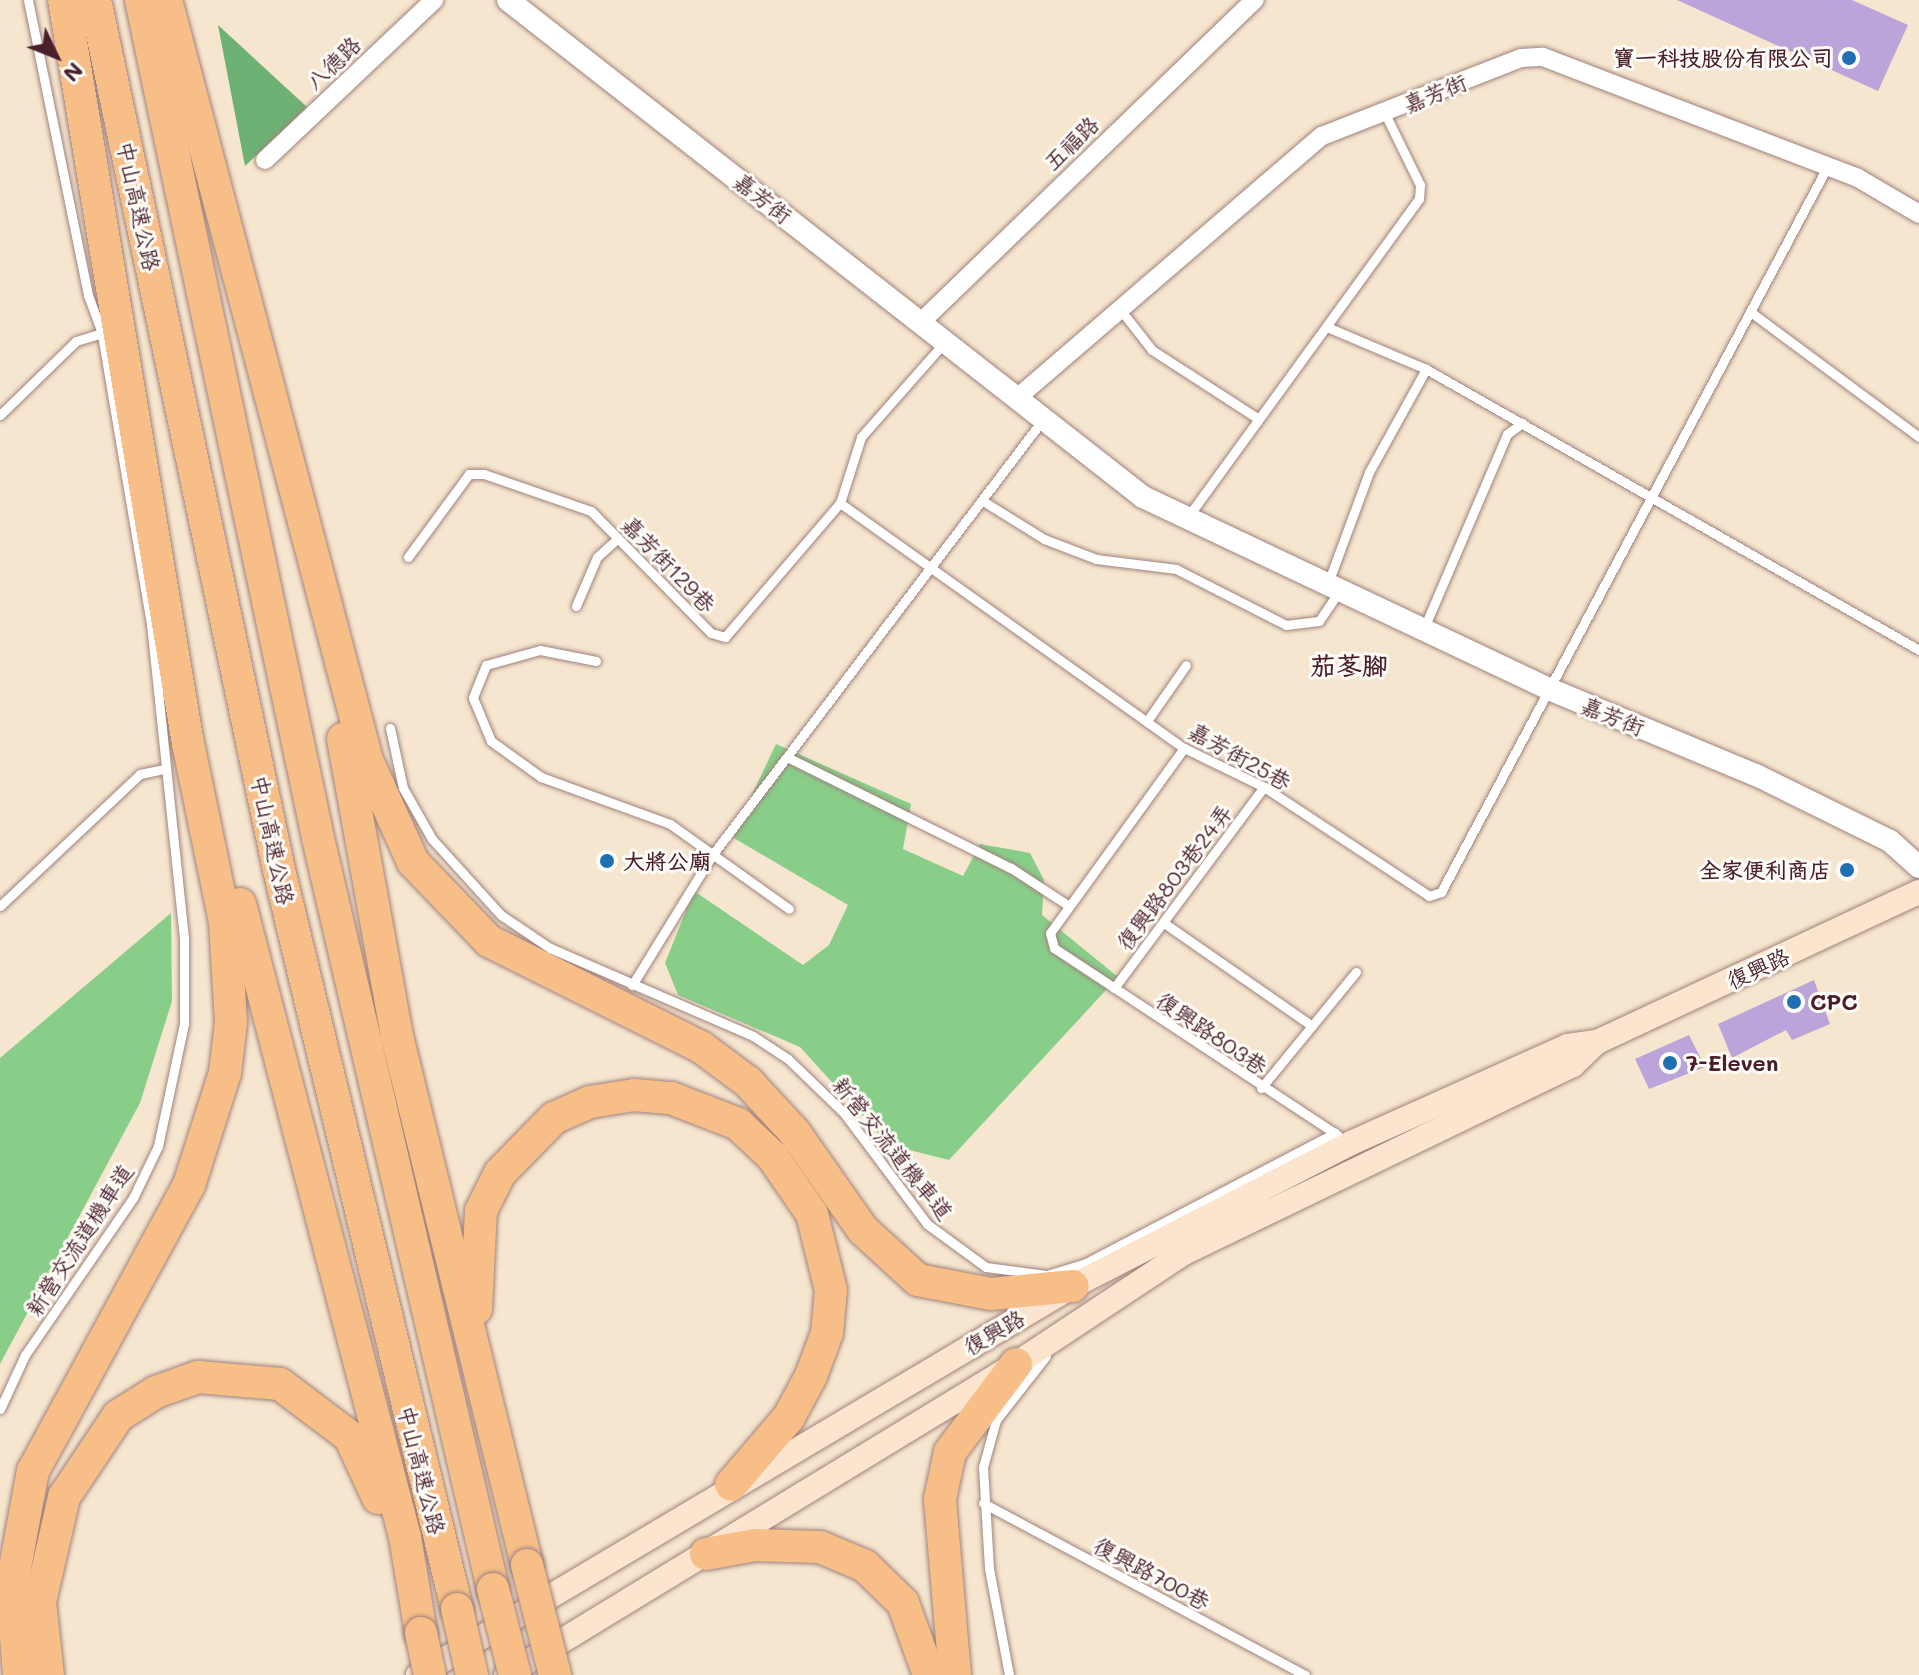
<!DOCTYPE html>
<meta charset="utf-8">
<style>
body{margin:0}
#map{position:relative;width:1919px;height:1675px;overflow:hidden;background:#f6e6cf;font-family:Mali,"LXGW WenKai TC",sans-serif}
div>[style]{position:absolute}
.green>*{inset:0;background:#88ce89}
.forest>*{inset:0;background:#6eb175}
.building>*{inset:0;background:#bba4da}
.roads{filter:drop-shadow(0 0 2px #a0827d) drop-shadow(0 0 2px #a0827d)}
.service>*{height:9px;margin:-4.5px;padding:0 4.5px;transform-origin:4.5px;border-radius:4.5px;background:#fff}
.minor>*{height:18px;margin:-9px;padding:0 9px;transform-origin:9px;border-radius:9px;background:#fff}
.tertiary>*{height:22px;margin:-11px;padding:0 11px;transform-origin:11px;border-radius:11px;background:#fff}
.secondary>*{height:24px;margin:-12px;padding:0 12px;transform-origin:12px;border-radius:12px;background:#fce5cf}
.motorway>*{height:32px;margin:-16px;padding:0 16px;transform-origin:16px;border-radius:16px;background:#f7be88}
.bridges{filter:drop-shadow(0 0 2px #a0827d) drop-shadow(0 0 2px #a0827d)}
.motorway-bridge>*{height:32px;margin:-16px;padding:0 16px;transform-origin:16px;border-radius:16px;background:#f7be88}
.dots>*{width:22px;height:22px;translate:-50% -50%;box-sizing:border-box;border:4px solid #fdfcf7;border-radius:50%}
span{translate:-50% -50%;white-space:nowrap;text-align:center;line-height:1.15;-webkit-text-stroke:6px #fdfcf7;paint-order:stroke}
.poi-label{font-size:22px;color:#4a1f2b;font-weight:700}
.right{translate:-100% -50%;text-align:right}
.left{translate:0 -50%;text-align:left}
.street-label{font-size:22px;color:#4a1f2b}
.quarter-label{font-size:26px;color:#4a1f2b;font-weight:700}
.north{position:absolute;left:16px;top:16px;width:80px;height:80px;-webkit-text-stroke:6px #fdfcf7;paint-order:stroke;rotate:133deg;font-size:22px;font-weight:700;line-height:32px;text-align:center;color:#4a1f2b}
.north::after{content:'';display:block;margin:auto;width:28px;height:36px;background:#4a1f2b;clip-path:polygon(50% 0,100% 100%,50% 72%,0 100%)}
</style>
<div id="map">
<div class="green">
<i style="clip-path:polygon(776px 744px,911px 804px,903px 849px,963px 876px,980px 844px,1030px 853px,1044px 880px,1042px 915px,1118px 977px,949px 1160px,889px 1145px,800px 1047px,678px 995px,665px 963px,694px 891px,803px 965px,829px 945px,848px 905px,732px 837px)"></i>
<i style="clip-path:polygon(171px 913px,172px 1001px,140px 1103px,0 1364px,0 1058px)"></i>
</div>
<div class="forest">
<i style="clip-path:polygon(218px 25px,307px 107px,245px 166px)"></i>
</div>
<div class="building">
<i style="clip-path:polygon(1677px 0,1852px 0,1908px 25px,1878px 91px)"></i>
<i style="clip-path:polygon(1814px 980px,1830px 1024px,1792px 1040px,1786px 1030px,1732px 1058px,1718px 1024px)"></i>
<i style="clip-path:polygon(1689px 1035px,1705px 1067px,1649px 1089px,1635px 1059px)"></i>
</div>
<div class="roads">
<div class="service">
<i style="left:1123px;top:313px;width:47px;rotate:51.9deg"></i>
<i style="left:1152px;top:350px;width:125px;rotate:32.9deg"></i>
<i style="left:1752px;top:313px;width:208px;rotate:36.6deg"></i>
<i style="left:1327px;top:327px;width:108px;rotate:23deg"></i>
<i style="left:1426px;top:369px;width:567px;rotate:29.68deg"></i>
<i style="left:0;top:415px;width:106px;rotate:-44.2deg"></i>
<i style="left:76px;top:341px;width:27px;rotate:-17deg"></i>
<i style="left:983px;top:501px;width:72px;rotate:31.9deg"></i>
<i style="left:1044px;top:539px;width:56px;rotate:21deg"></i>
<i style="left:1096px;top:559px;width:81px;rotate:7.1deg"></i>
<i style="left:1176px;top:569px;width:123px;rotate:27deg"></i>
<i style="left:1286px;top:625px;width:33px;rotate:-7deg"></i>
<i style="left:1319px;top:621px;width:34px;rotate:-56deg"></i>
<i style="left:840px;top:503px;width:422px;rotate:35.5deg"></i>
<i style="left:1184px;top:748px;width:89px;rotate:26deg"></i>
<i style="left:1264px;top:787px;width:198px;rotate:33.4deg"></i>
<i style="left:1429px;top:896px;width:13px;rotate:-18deg"></i>
<i style="left:1441px;top:892px;width:817px;rotate:-61.96deg"></i>
<i style="left:1187px;top:518px;width:394px;rotate:-54deg"></i>
<i style="left:1419px;top:199px;width:14px;rotate:-86deg"></i>
<i style="left:1420px;top:185px;width:79px;rotate:-116.2deg"></i>
<i style="left:408px;top:557px;width:103px;rotate:-53.7deg"></i>
<i style="left:469px;top:474px;width:15px"></i>
<i style="left:484px;top:474px;width:113px;rotate:19.1deg"></i>
<i style="left:591px;top:511px;width:171px;rotate:45.5deg"></i>
<i style="left:711px;top:633px;width:15px;rotate:16deg"></i>
<i style="left:725px;top:637px;width:177px;rotate:-49.4deg"></i>
<i style="left:840px;top:503px;width:69px;rotate:-72.3deg"></i>
<i style="left:861px;top:437px;width:125px;rotate:-48.6deg"></i>
<i style="left:1328px;top:583px;width:118px;rotate:-69.7deg"></i>
<i style="left:1369px;top:472px;width:118px;rotate:-61deg"></i>
<i style="left:576px;top:606px;width:53px;rotate:-66.8deg"></i>
<i style="left:597px;top:557px;width:28px;rotate:-42deg"></i>
<i style="left:1424px;top:628px;width:211px;rotate:-66.8deg"></i>
<i style="left:1507px;top:434px;width:19px;rotate:-36deg"></i>
<i style="left:596px;top:661px;width:57px;rotate:-168.9deg"></i>
<i style="left:540px;top:650px;width:56px;rotate:164.5deg"></i>
<i style="left:486px;top:665px;width:35px;rotate:112deg"></i>
<i style="left:473px;top:698px;width:47px;rotate:67.3deg"></i>
<i style="left:491px;top:741px;width:62px;rotate:35.8deg"></i>
<i style="left:541px;top:777px;width:137px;rotate:20deg"></i>
<i style="left:670px;top:824px;width:146px;rotate:35.5deg"></i>
<i style="left:1147px;top:721px;width:68px;rotate:-55.1deg"></i>
<i style="left:390px;top:728px;width:61px;rotate:77.8deg"></i>
<i style="left:403px;top:788px;width:59px;rotate:60.4deg"></i>
<i style="left:432px;top:839px;width:103px;rotate:47.8deg"></i>
<i style="left:501px;top:915px;width:59px;rotate:34deg"></i>
<i style="left:550px;top:948px;width:221px;rotate:23.4deg"></i>
<i style="left:753px;top:1036px;width:42px;rotate:33.3deg"></i>
<i style="left:788px;top:1059px;width:78px;rotate:44deg"></i>
<i style="left:844px;top:1113px;width:139px;rotate:53.2deg"></i>
<i style="left:927px;top:1224px;width:73px;rotate:36.1deg"></i>
<i style="left:986px;top:1267px;width:62px;rotate:7.5deg"></i>
<i style="left:1047px;top:1275px;width:41px;rotate:-17.1deg"></i>
<i style="left:1086px;top:1263px;width:281px;rotate:-27.6deg"></i>
<i style="left:1184px;top:748px;width:228px;rotate:125.9deg"></i>
<i style="left:1050px;top:933px;width:16px;rotate:75deg"></i>
<i style="left:1054px;top:948px;width:340px;rotate:33.4deg"></i>
<i style="left:791px;top:759px;width:246px;rotate:26.4deg"></i>
<i style="left:1011px;top:868px;width:69px;rotate:33.2deg"></i>
<i style="left:0;top:906px;width:192px;rotate:-43.3deg"></i>
<i style="left:140px;top:774px;width:25px;rotate:-12deg"></i>
<i style="left:1164px;top:923px;width:180px;rotate:34.8deg"></i>
<i style="left:632px;top:985px;width:154px;rotate:-58.3deg"></i>
<i style="left:713px;top:854px;width:542px;rotate:-52.79deg"></i>
<i style="left:1114px;top:988px;width:251px;rotate:-53.3deg"></i>
<i style="left:1261px;top:1088px;width:150px;rotate:-50.7deg"></i>
<i style="left:0;top:1409px;width:60px;rotate:-65.2deg"></i>
<i style="left:25px;top:1355px;width:191px;rotate:-55.5deg"></i>
<i style="left:133px;top:1198px;width:58px;rotate:-64.3deg"></i>
<i style="left:158px;top:1146px;width:125px;rotate:-78deg"></i>
<i style="left:184px;top:1024px;width:86px;rotate:-90deg"></i>
<i style="left:184px;top:938px;width:316px;rotate:-96deg"></i>
<i style="left:151px;top:624px;width:295px;rotate:-99.6deg"></i>
<i style="left:102px;top:333px;width:40px;rotate:-110.2deg"></i>
<i style="left:88px;top:295px;width:301px;rotate:-101.5deg"></i>
<i style="left:983px;top:1503px;width:365px;rotate:28.1deg"></i>
<i style="left:1009px;top:1675px;width:109px;rotate:-100.6deg"></i>
<i style="left:989px;top:1568px;width:101px;rotate:-93.4deg"></i>
<i style="left:983px;top:1467px;width:49px;rotate:-74.5deg"></i>
<i style="left:996px;top:1420px;width:81px;rotate:-52deg"></i>
</div>
<div class="minor">
<i style="left:265px;top:160px;width:233px;rotate:-43.4deg"></i>
<i style="left:921px;top:322px;width:464px;rotate:-44deg"></i>
<i style="left:1017px;top:398px;width:402px;rotate:-40.7deg"></i>
<i style="left:1322px;top:136px;width:214px;rotate:-21.4deg"></i>
<i style="left:1521px;top:58px;width:22px;rotate:-3deg"></i>
<i style="left:1543px;top:57px;width:337px;rotate:21deg"></i>
<i style="left:1858px;top:178px;width:71px;rotate:30.5deg"></i>
</div>
<div class="tertiary">
<i style="left:508px;top:0;width:806px;rotate:38.05deg"></i>
<i style="left:1143px;top:497px;width:449px;rotate:25.3deg"></i>
<i style="left:1549px;top:689px;width:224px;rotate:22.6deg"></i>
<i style="left:1756px;top:775px;width:149px;rotate:26.2deg"></i>
<i style="left:1890px;top:841px;width:39px;rotate:42deg"></i>
</div>
<div class="secondary">
<i style="left:418px;top:1675px;width:762px;rotate:-30.71deg"></i>
<i style="left:1073px;top:1286px;width:313px;rotate:-27.2deg"></i>
<i style="left:1351px;top:1143px;width:238px;rotate:-24.1deg"></i>
<i style="left:1568px;top:1046px;width:29px;rotate:-8deg"></i>
<i style="left:1597px;top:1042px;width:355px;rotate:-25deg"></i>
<i style="left:506px;top:1675px;width:597px;rotate:-31.38deg"></i>
<i style="left:1016px;top:1364px;width:201px;rotate:-33.5deg"></i>
<i style="left:1184px;top:1253px;width:432px;rotate:-25.8deg"></i>
<i style="left:1573px;top:1065px;width:33px;rotate:-44deg"></i>
</div>
<div class="motorway">
<i style="left:95px;top:0;width:893px;rotate:78.05deg"></i>
<i style="left:280px;top:874px;width:756px;rotate:76.46deg"></i>
<i style="left:141px;top:0;width:856px;rotate:78.07deg"></i>
<i style="left:318px;top:838px;width:771px;rotate:76.88deg"></i>
<i style="left:166px;top:0;width:786px;rotate:75.19deg"></i>
<i style="left:367px;top:760px;width:112px;rotate:65.7deg"></i>
<i style="left:413px;top:862px;width:110px;rotate:46.1deg"></i>
<i style="left:489px;top:941px;width:237px;rotate:26.6deg"></i>
<i style="left:701px;top:1047px;width:59px;rotate:36.7deg"></i>
<i style="left:748px;top:1082px;width:69px;rotate:47.3deg"></i>
<i style="left:795px;top:1133px;width:118px;rotate:55deg"></i>
<i style="left:863px;top:1230px;width:74px;rotate:42.3deg"></i>
<i style="left:918px;top:1280px;width:74px;rotate:10.9deg"></i>
<i style="left:991px;top:1294px;width:82px;rotate:-5.6deg"></i>
<i style="left:343px;top:739px;width:302px;rotate:79.7deg"></i>
<i style="left:397px;top:1036px;width:545px;rotate:76.19deg"></i>
<i style="left:240px;top:904px;width:654px;rotate:75.39deg"></i>
<i style="left:405px;top:1537px;width:97px;rotate:80.5deg"></i>
<i style="left:476px;top:1309px;width:98px;rotate:-87.1deg"></i>
<i style="left:481px;top:1211px;width:42px;rotate:-63.4deg"></i>
<i style="left:500px;top:1173px;width:77px;rotate:-45.5deg"></i>
<i style="left:554px;top:1118px;width:39px;rotate:-24deg"></i>
<i style="left:590px;top:1102px;width:45px;rotate:-9deg"></i>
<i style="left:634px;top:1095px;width:37px;rotate:5deg"></i>
<i style="left:671px;top:1098px;width:72px;rotate:21.2deg"></i>
<i style="left:738px;top:1124px;width:47px;rotate:43.3deg"></i>
<i style="left:772px;top:1156px;width:70px;rotate:55.4deg"></i>
<i style="left:812px;top:1214px;width:78px;rotate:76deg"></i>
<i style="left:831px;top:1290px;width:43px;rotate:95.3deg"></i>
<i style="left:827px;top:1333px;width:46px;rotate:110.4deg"></i>
<i style="left:811px;top:1376px;width:47px;rotate:118.2deg"></i>
<i style="left:789px;top:1417px;width:89px;rotate:130.5deg"></i>
<i style="left:706px;top:1554px;width:50px;rotate:-10.4deg"></i>
<i style="left:755px;top:1545px;width:65px;rotate:1.8deg"></i>
<i style="left:820px;top:1547px;width:49px;rotate:22.9deg"></i>
<i style="left:865px;top:1566px;width:53px;rotate:44.2deg"></i>
<i style="left:903px;top:1603px;width:77px;rotate:70.1deg"></i>
<i style="left:19px;top:1675px;width:91px;rotate:-94.4deg"></i>
<i style="left:12px;top:1584px;width:115px;rotate:-79.5deg"></i>
<i style="left:33px;top:1471px;width:326px;rotate:-61.4deg"></i>
<i style="left:189px;top:1185px;width:118px;rotate:-72.2deg"></i>
<i style="left:225px;top:1073px;width:50px;rotate:-83.2deg"></i>
<i style="left:231px;top:1023px;width:101px;rotate:-93.4deg"></i>
<i style="left:225px;top:922px;width:182px;rotate:-101.7deg"></i>
<i style="left:188px;top:744px;width:754px;rotate:-99.46deg"></i>
<i style="left:48px;top:1675px;width:73px;rotate:-96.3deg"></i>
<i style="left:40px;top:1602px;width:108px;rotate:-77.1deg"></i>
<i style="left:64px;top:1497px;width:97px;rotate:-56.3deg"></i>
<i style="left:118px;top:1416px;width:45px;rotate:-32.3deg"></i>
<i style="left:156px;top:1392px;width:45px;rotate:-19.7deg"></i>
<i style="left:198px;top:1377px;width:82px;rotate:4.9deg"></i>
<i style="left:280px;top:1384px;width:88px;rotate:37.1deg"></i>
<i style="left:350px;top:1437px;width:67px;rotate:65.3deg"></i>
<i style="left:955px;top:1675px;width:177px;rotate:-94.9deg"></i>
<i style="left:940px;top:1499px;width:48px;rotate:-78deg"></i>
<i style="left:950px;top:1452px;width:110px;rotate:-53.1deg"></i>
</div>
</div>
<div class="bridges">
<div class="motorway-bridge">
<i style="left:527px;top:1565px;width:114px;rotate:75.7deg"></i>
<i style="left:493px;top:1589px;width:89px;rotate:75.7deg"></i>
<i style="left:457px;top:1609px;width:68px;rotate:77.2deg"></i>
<i style="left:421px;top:1633px;width:43px;rotate:77.9deg"></i>
</div>
</div>
<div class="dots">
<i style="left:1849px;top:58px;background:#1f6fb2"></i>
<i style="left:607px;top:861px;background:#1f6fb2"></i>
<i style="left:1847px;top:870px;background:#1f6fb2"></i>
<i style="left:1794px;top:1002px;background:#1f6fb2"></i>
<i style="left:1670px;top:1063px;background:#1f6fb2"></i>
</div>
<div class="poi-label">
<span class="right" style="left:1833px;top:58px">寶一科技股份有限公司</span>
<span class="left" style="left:623px;top:861px">大將公廟</span>
<span class="right" style="left:1831px;top:870px">全家便利商店</span>
<span class="left" style="left:1810px;top:1002px">CPC</span>
<span class="left" style="left:1686px;top:1063px">7-Eleven</span>
</div>
<div class="street-label">
<span style="left:333px;top:63px;rotate:-44deg">八德路</span>
<span style="left:1435px;top:93px;rotate:-22deg">嘉芳街</span>
<span style="left:1071px;top:143px;rotate:-44deg">五福路</span>
<span style="left:763px;top:198px;rotate:38deg">嘉芳街</span>
<span style="left:139px;top:206px;rotate:78deg">中山高速公路</span>
<span style="left:669px;top:564px;rotate:46deg">嘉芳街129巷</span>
<span style="left:1613px;top:716px;rotate:22deg">嘉芳街</span>
<span style="left:1240px;top:756px;rotate:29deg">嘉芳街25巷</span>
<span style="left:273px;top:840px;rotate:78deg">中山高速公路</span>
<span style="left:1174px;top:877px;rotate:-53deg">復興路803巷24弄</span>
<span style="left:1758px;top:968px;rotate:-25deg">復興路</span>
<span style="left:1212px;top:1033px;rotate:34deg">復興路803巷</span>
<span style="left:893px;top:1148px;rotate:51deg">新營交流道機車道</span>
<span style="left:79px;top:1240px;rotate:-57deg">新營交流道機車道</span>
<span style="left:994px;top:1332px;rotate:-30deg">復興路</span>
<span style="left:422px;top:1470px;rotate:76deg">中山高速公路</span>
<span style="left:1152px;top:1573px;rotate:28deg">復興路700巷</span>
</div>
<div class="quarter-label">
<span style="left:1349px;top:666px">茄苳腳</span>
</div>
<div class="north">N</div>
</div>
